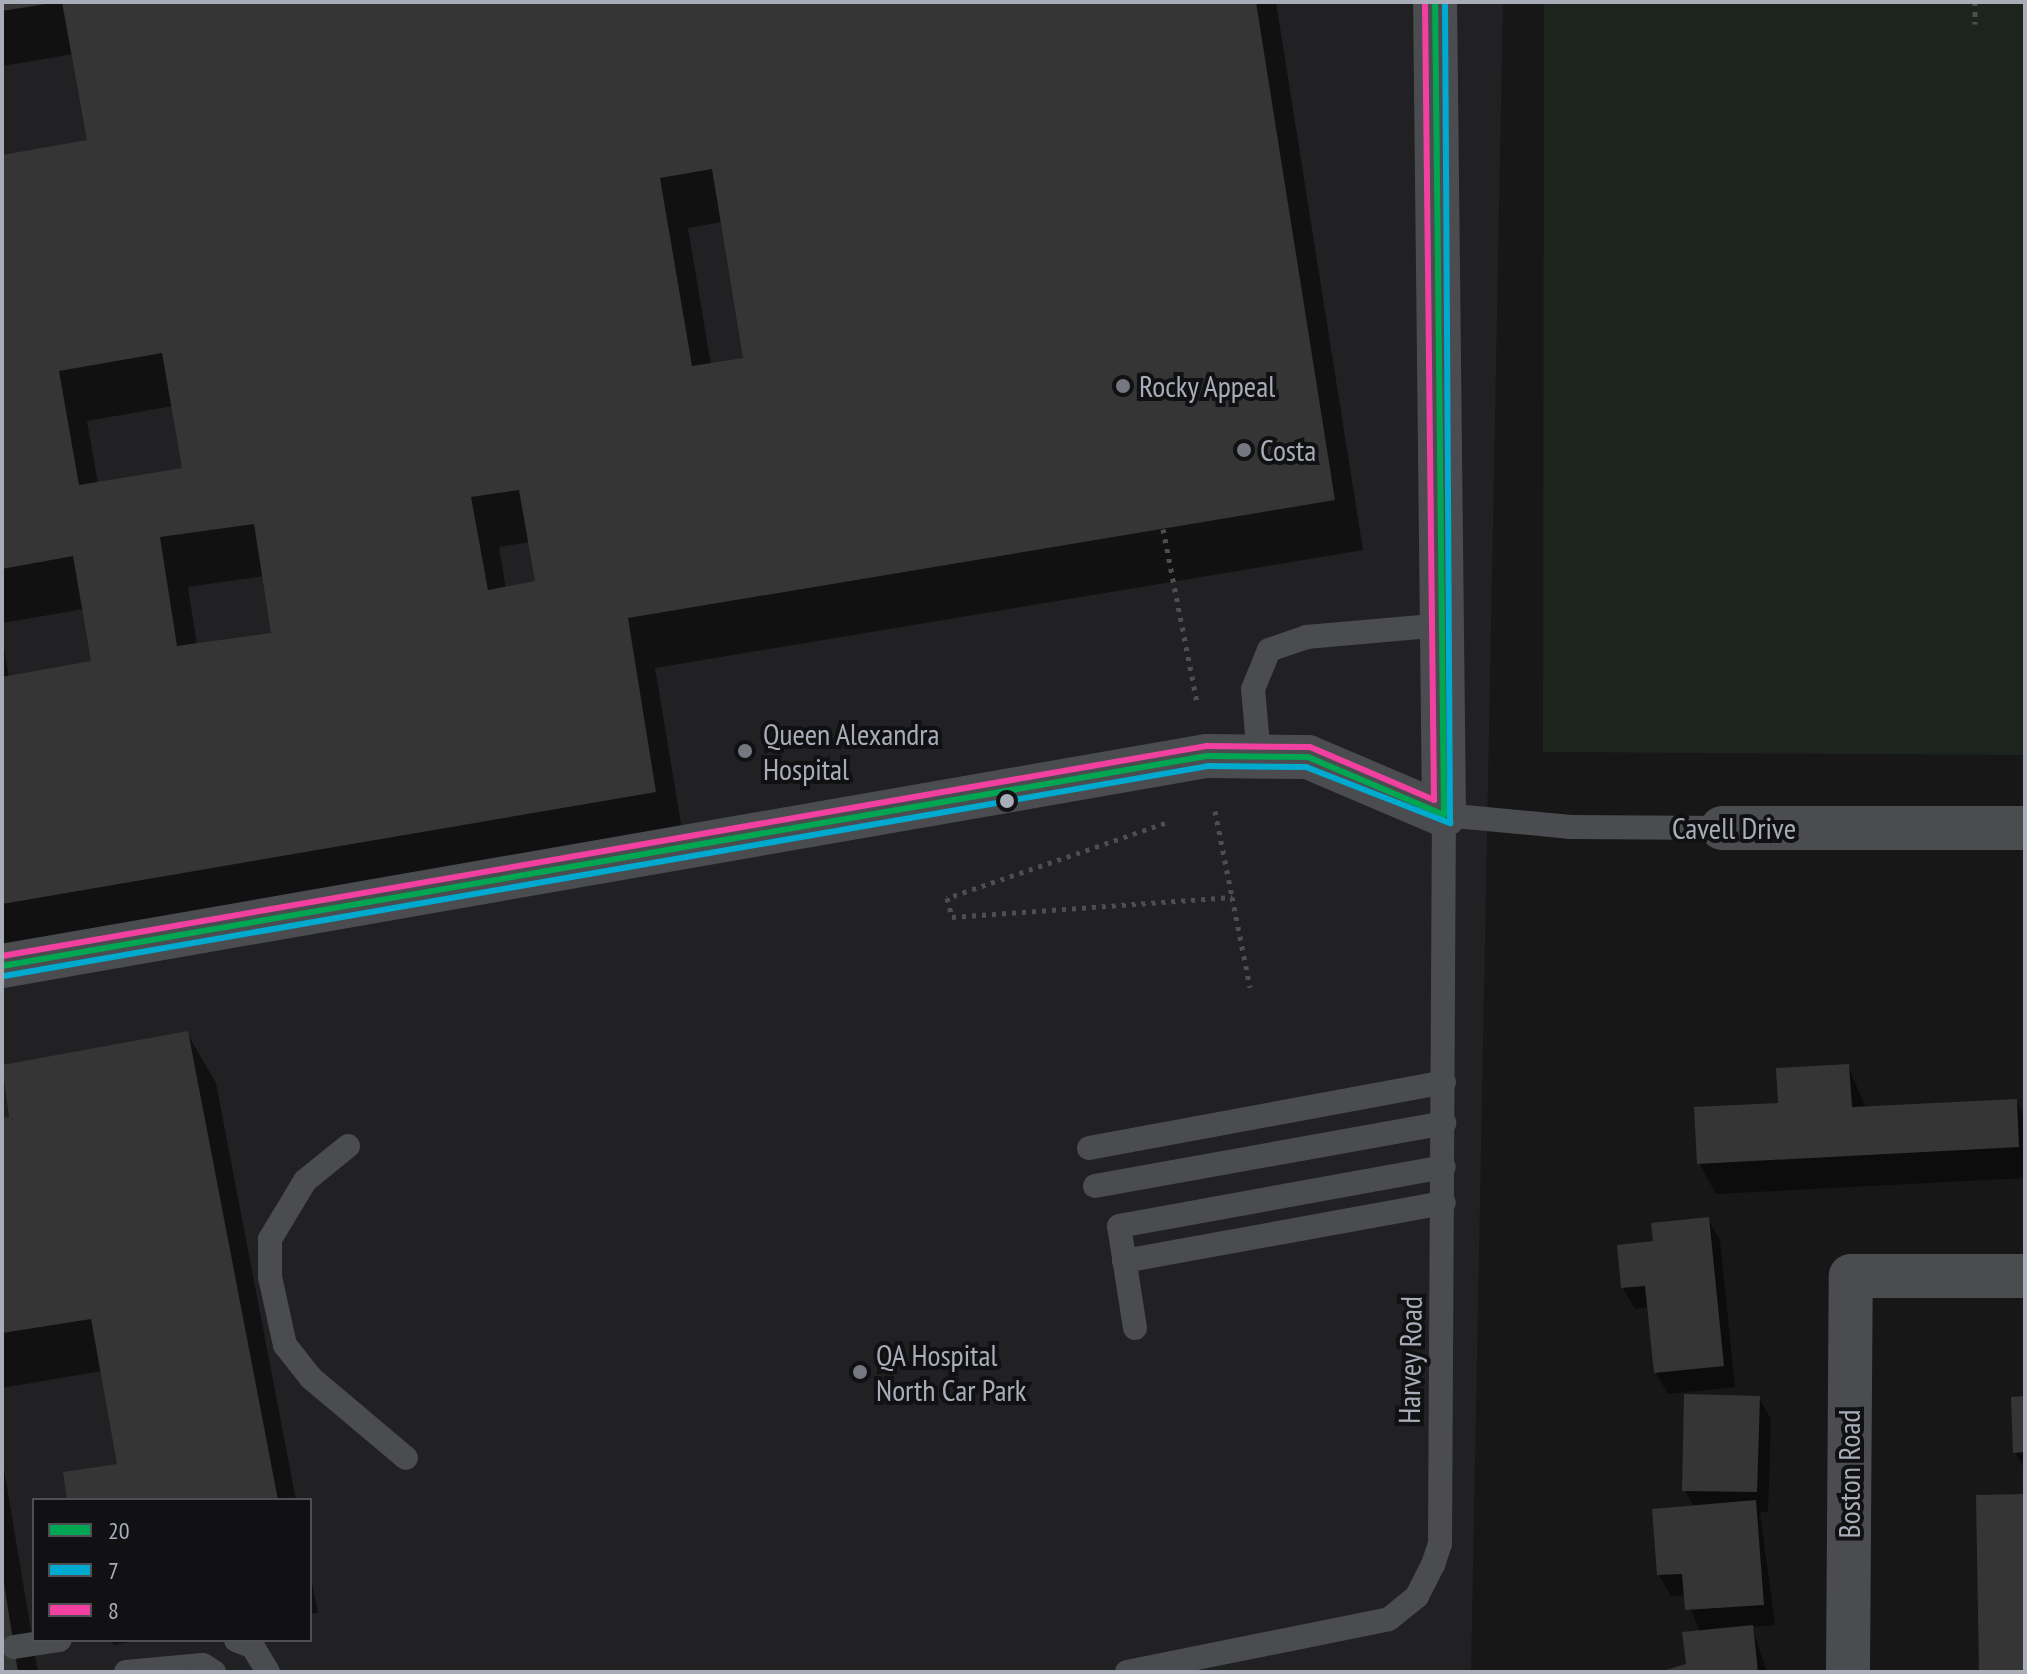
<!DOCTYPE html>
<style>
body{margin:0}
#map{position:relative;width:2027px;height:1674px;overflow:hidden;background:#171717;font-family:"PT Sans Narrow",sans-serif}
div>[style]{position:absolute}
.built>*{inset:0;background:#212123}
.green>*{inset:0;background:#1d241e}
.shadow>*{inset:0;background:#0007}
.building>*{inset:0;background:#353536}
.path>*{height:5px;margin-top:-2.5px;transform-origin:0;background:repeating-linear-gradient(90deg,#4d4e52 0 4px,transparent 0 10px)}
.lane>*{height:24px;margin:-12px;padding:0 12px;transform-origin:12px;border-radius:12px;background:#4b4c50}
.street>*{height:44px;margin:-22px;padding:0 22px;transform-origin:22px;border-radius:22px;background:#4b4c50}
.bus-1>*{height:6px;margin:-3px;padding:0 3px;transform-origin:3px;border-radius:3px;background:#00a651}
.bus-2>*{height:6px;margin:-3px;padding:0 3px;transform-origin:3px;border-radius:3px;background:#00a9ce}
.bus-3>*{height:6px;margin:-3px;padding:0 3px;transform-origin:3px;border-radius:3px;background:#f240a1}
.dots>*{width:22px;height:22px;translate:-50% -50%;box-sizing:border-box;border:4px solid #111113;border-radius:50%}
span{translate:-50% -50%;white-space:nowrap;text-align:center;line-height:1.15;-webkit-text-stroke:8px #111113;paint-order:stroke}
.poi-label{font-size:30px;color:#a8adb8}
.left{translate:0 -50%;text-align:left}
.street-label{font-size:30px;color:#a8adb8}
.frame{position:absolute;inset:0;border:4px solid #a8adb8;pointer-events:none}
.legend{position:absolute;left:32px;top:1498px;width:280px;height:144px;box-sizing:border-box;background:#111113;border:2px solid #4d4f55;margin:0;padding:10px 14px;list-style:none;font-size:24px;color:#a8adb8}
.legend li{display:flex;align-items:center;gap:16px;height:40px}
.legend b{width:40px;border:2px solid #4d4f55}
</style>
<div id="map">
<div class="built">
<i style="clip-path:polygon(evenodd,2px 2px,1503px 2px,1471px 1672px,2px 1672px,2px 2px,34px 1500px,310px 1500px,310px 1640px,34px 1640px,34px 1500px)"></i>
</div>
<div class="green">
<i style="clip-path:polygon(1544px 2px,2025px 2px,2025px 755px,1543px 752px)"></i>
</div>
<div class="shadow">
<i style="clip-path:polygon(evenodd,2px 2px,1276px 2px,1363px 550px,655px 668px,684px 842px,2px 959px,2px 636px,9px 678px,93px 663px,84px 609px,2px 623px,2px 157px,89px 142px,74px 54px,2px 66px,2px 2px,722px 222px,746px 359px,711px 365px,688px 228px,722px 222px,2px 2px,173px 406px,184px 470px,98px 484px,87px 421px,173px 406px,2px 2px,530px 542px,537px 583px,506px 589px,499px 547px,530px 542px,2px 2px,264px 576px,273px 635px,197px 645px,188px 587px,264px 576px)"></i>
<i style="clip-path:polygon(187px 1033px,216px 1083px,296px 1500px,69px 1500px,119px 1465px,102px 1371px,2px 1388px,2px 1120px,11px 1119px,2px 1067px)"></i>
<i style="clip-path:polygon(1848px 1066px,1866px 1108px,2016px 1101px,2025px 1116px,2025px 1178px,1716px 1194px,1699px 1163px)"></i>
<i style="clip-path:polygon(1708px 1219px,1720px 1240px,1735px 1387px,1668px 1394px,1656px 1373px,1649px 1307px,1635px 1309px,1623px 1288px,1655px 1242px)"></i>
<i style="clip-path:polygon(1759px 1398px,1771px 1419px,1768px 1512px,1760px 1512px,1775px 1625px,1752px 1627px,1767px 1672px,1661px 1672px,1688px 1666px,1700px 1632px,1685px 1595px,1671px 1596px,1659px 1575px,1694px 1507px,1685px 1490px)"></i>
<i style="clip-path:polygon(2025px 1398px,2025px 1469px,2015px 1452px)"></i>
<i style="clip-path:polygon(2px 1457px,38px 1672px,2px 1672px)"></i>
<i style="clip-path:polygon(310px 1572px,318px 1613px,310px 1614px)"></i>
<i style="clip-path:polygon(111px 1640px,144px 1640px,114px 1645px)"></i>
</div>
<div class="building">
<i style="clip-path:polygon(2px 2px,46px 2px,46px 4px,2px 11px)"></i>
<i style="clip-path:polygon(evenodd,62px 2px,1256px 2px,1335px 500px,628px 618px,656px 792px,2px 904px,2px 677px,91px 661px,73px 556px,2px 569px,2px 155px,87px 140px,62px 2px,712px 169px,743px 358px,692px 366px,660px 178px,712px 169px,62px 2px,162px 353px,182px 468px,79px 485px,59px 371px,162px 353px,62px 2px,519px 490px,535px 581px,488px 590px,471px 497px,519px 490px,62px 2px,254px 524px,271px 633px,177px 646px,160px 537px,254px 524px)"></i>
<i style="clip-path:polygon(188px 1031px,278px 1500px,67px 1500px,63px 1472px,117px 1464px,91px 1319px,2px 1333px,2px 1118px,9px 1117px,2px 1065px)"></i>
<i style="clip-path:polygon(1849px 1064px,1852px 1107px,2017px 1099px,2019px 1147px,1697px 1164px,1694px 1107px,1778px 1103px,1776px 1068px)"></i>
<i style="clip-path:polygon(1709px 1217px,1724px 1366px,1654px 1373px,1645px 1286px,1621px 1288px,1617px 1245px,1653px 1241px,1651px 1223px)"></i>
<i style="clip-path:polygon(1684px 1394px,1760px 1396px,1757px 1492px,1682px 1491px)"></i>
<i style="clip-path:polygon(2025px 1396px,2025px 1452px,2013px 1453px,2011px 1397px)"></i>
<i style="clip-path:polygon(2025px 1494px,2025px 1672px,1979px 1672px,1976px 1495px)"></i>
<i style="clip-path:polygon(1756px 1500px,1764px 1605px,1685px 1610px,1682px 1574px,1657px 1575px,1652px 1509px)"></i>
<i style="clip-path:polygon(2px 1583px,4px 1583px,18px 1672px,2px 1672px)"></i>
<i style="clip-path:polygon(1753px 1625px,1758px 1672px,1659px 1672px,1686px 1664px,1682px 1632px)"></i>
</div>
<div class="path">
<i style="left:1975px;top:2px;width:22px;rotate:90deg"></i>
<i style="left:1163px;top:529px;width:176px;rotate:78.9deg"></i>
<i style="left:1215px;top:811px;width:88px;rotate:78.8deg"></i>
<i style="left:1165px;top:823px;width:231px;rotate:161deg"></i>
<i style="left:947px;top:898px;width:20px;rotate:75deg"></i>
<i style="left:952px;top:917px;width:281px;rotate:-4.1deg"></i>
<i style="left:1232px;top:897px;width:92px;rotate:78.7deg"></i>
</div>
<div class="lane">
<i style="left:1259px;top:757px;width:68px;rotate:-95deg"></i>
<i style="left:1253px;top:689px;width:42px;rotate:-67.7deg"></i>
<i style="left:1269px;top:650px;width:39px;rotate:-19deg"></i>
<i style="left:1306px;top:637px;width:139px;rotate:-5deg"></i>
<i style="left:348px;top:1146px;width:55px;rotate:140.9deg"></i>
<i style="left:305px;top:1181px;width:68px;rotate:121.1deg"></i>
<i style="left:270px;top:1239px;width:38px;rotate:90deg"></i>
<i style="left:270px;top:1277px;width:70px;rotate:77.6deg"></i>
<i style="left:285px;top:1345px;width:42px;rotate:51.8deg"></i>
<i style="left:311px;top:1378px;width:124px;rotate:40.1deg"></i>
<i style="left:1089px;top:1148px;width:361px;rotate:-10.5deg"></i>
<i style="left:1095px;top:1186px;width:355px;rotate:-10.2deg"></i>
<i style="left:1124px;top:1261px;width:325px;rotate:-10.3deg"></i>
<i style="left:1135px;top:1328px;width:103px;rotate:-98.9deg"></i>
<i style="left:1119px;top:1226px;width:330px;rotate:-10.3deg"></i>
<i style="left:236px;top:1640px;width:18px;rotate:22deg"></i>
<i style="left:253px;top:1647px;width:29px;rotate:59deg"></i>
<i style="left:14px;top:1647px;width:46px;rotate:-8.8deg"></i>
<i style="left:126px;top:1672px;width:77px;rotate:-5.2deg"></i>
<i style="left:203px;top:1665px;width:13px;rotate:32deg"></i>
<i style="left:1127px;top:1672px;width:267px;rotate:-11.4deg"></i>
<i style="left:1389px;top:1619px;width:36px;rotate:-39deg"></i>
<i style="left:1417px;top:1596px;width:35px;rotate:-63deg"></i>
<i style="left:1433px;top:1565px;width:22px;rotate:-72deg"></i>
<i style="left:1440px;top:1544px;width:729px;rotate:-89.69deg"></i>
<i style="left:1444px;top:815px;width:127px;rotate:5.4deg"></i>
<i style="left:1570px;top:827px;width:152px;rotate:0.4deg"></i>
</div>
<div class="street">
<i style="left:1722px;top:828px;width:303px"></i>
<i style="left:2px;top:966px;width:1223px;rotate:-9.89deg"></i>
<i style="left:1207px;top:756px;width:101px;rotate:0.6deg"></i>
<i style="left:1308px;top:757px;width:148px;rotate:23.1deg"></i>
<i style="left:1444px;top:815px;width:813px;rotate:-90.63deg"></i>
<i style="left:1848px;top:1672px;width:396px;rotate:-89.6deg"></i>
<i style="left:1851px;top:1276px;width:174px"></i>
</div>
<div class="bus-1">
<i style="left:2px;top:966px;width:1223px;rotate:-9.89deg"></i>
<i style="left:1207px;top:756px;width:101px;rotate:0.6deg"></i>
<i style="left:1308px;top:757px;width:148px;rotate:23.1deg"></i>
<i style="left:1444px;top:815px;width:813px;rotate:-90.63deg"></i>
</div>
<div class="bus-2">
<i style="left:4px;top:976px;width:1222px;rotate:-9.89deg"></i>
<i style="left:1208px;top:766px;width:98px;rotate:0.6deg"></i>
<i style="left:1306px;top:767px;width:155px;rotate:21.3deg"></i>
<i style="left:1450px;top:823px;width:821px;rotate:-90.35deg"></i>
</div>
<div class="bus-3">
<i style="left:2px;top:956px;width:1222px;rotate:-9.89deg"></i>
<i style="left:1206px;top:746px;width:104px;rotate:0.6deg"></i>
<i style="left:1310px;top:747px;width:135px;rotate:23.1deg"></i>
<i style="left:1434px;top:800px;width:798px;rotate:-90.65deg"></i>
</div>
<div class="dots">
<i style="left:1123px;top:386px;background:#757880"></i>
<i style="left:1244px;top:450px;background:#757880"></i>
<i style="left:745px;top:751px;background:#757880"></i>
<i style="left:1007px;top:801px;background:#a8adb8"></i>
<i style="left:860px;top:1372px;background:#757880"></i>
</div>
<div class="poi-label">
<span class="left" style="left:1139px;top:386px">Rocky Appeal</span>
<span class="left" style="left:1260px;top:450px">Costa</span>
<span class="left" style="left:763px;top:751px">Queen Alexandra<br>Hospital</span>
<span class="left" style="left:876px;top:1372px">QA Hospital<br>North Car Park</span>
</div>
<div class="street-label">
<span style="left:1734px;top:828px">Cavell Drive</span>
<span style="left:1410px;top:1360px;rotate:-89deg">Harvey Road</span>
<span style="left:1849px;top:1474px;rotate:-90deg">Boston Road</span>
</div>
<div class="frame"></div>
<ul class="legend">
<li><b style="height:10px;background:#00a651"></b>20</li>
<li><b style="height:10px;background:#00a9ce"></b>7</li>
<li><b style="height:10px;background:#f240a1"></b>8</li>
</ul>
</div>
